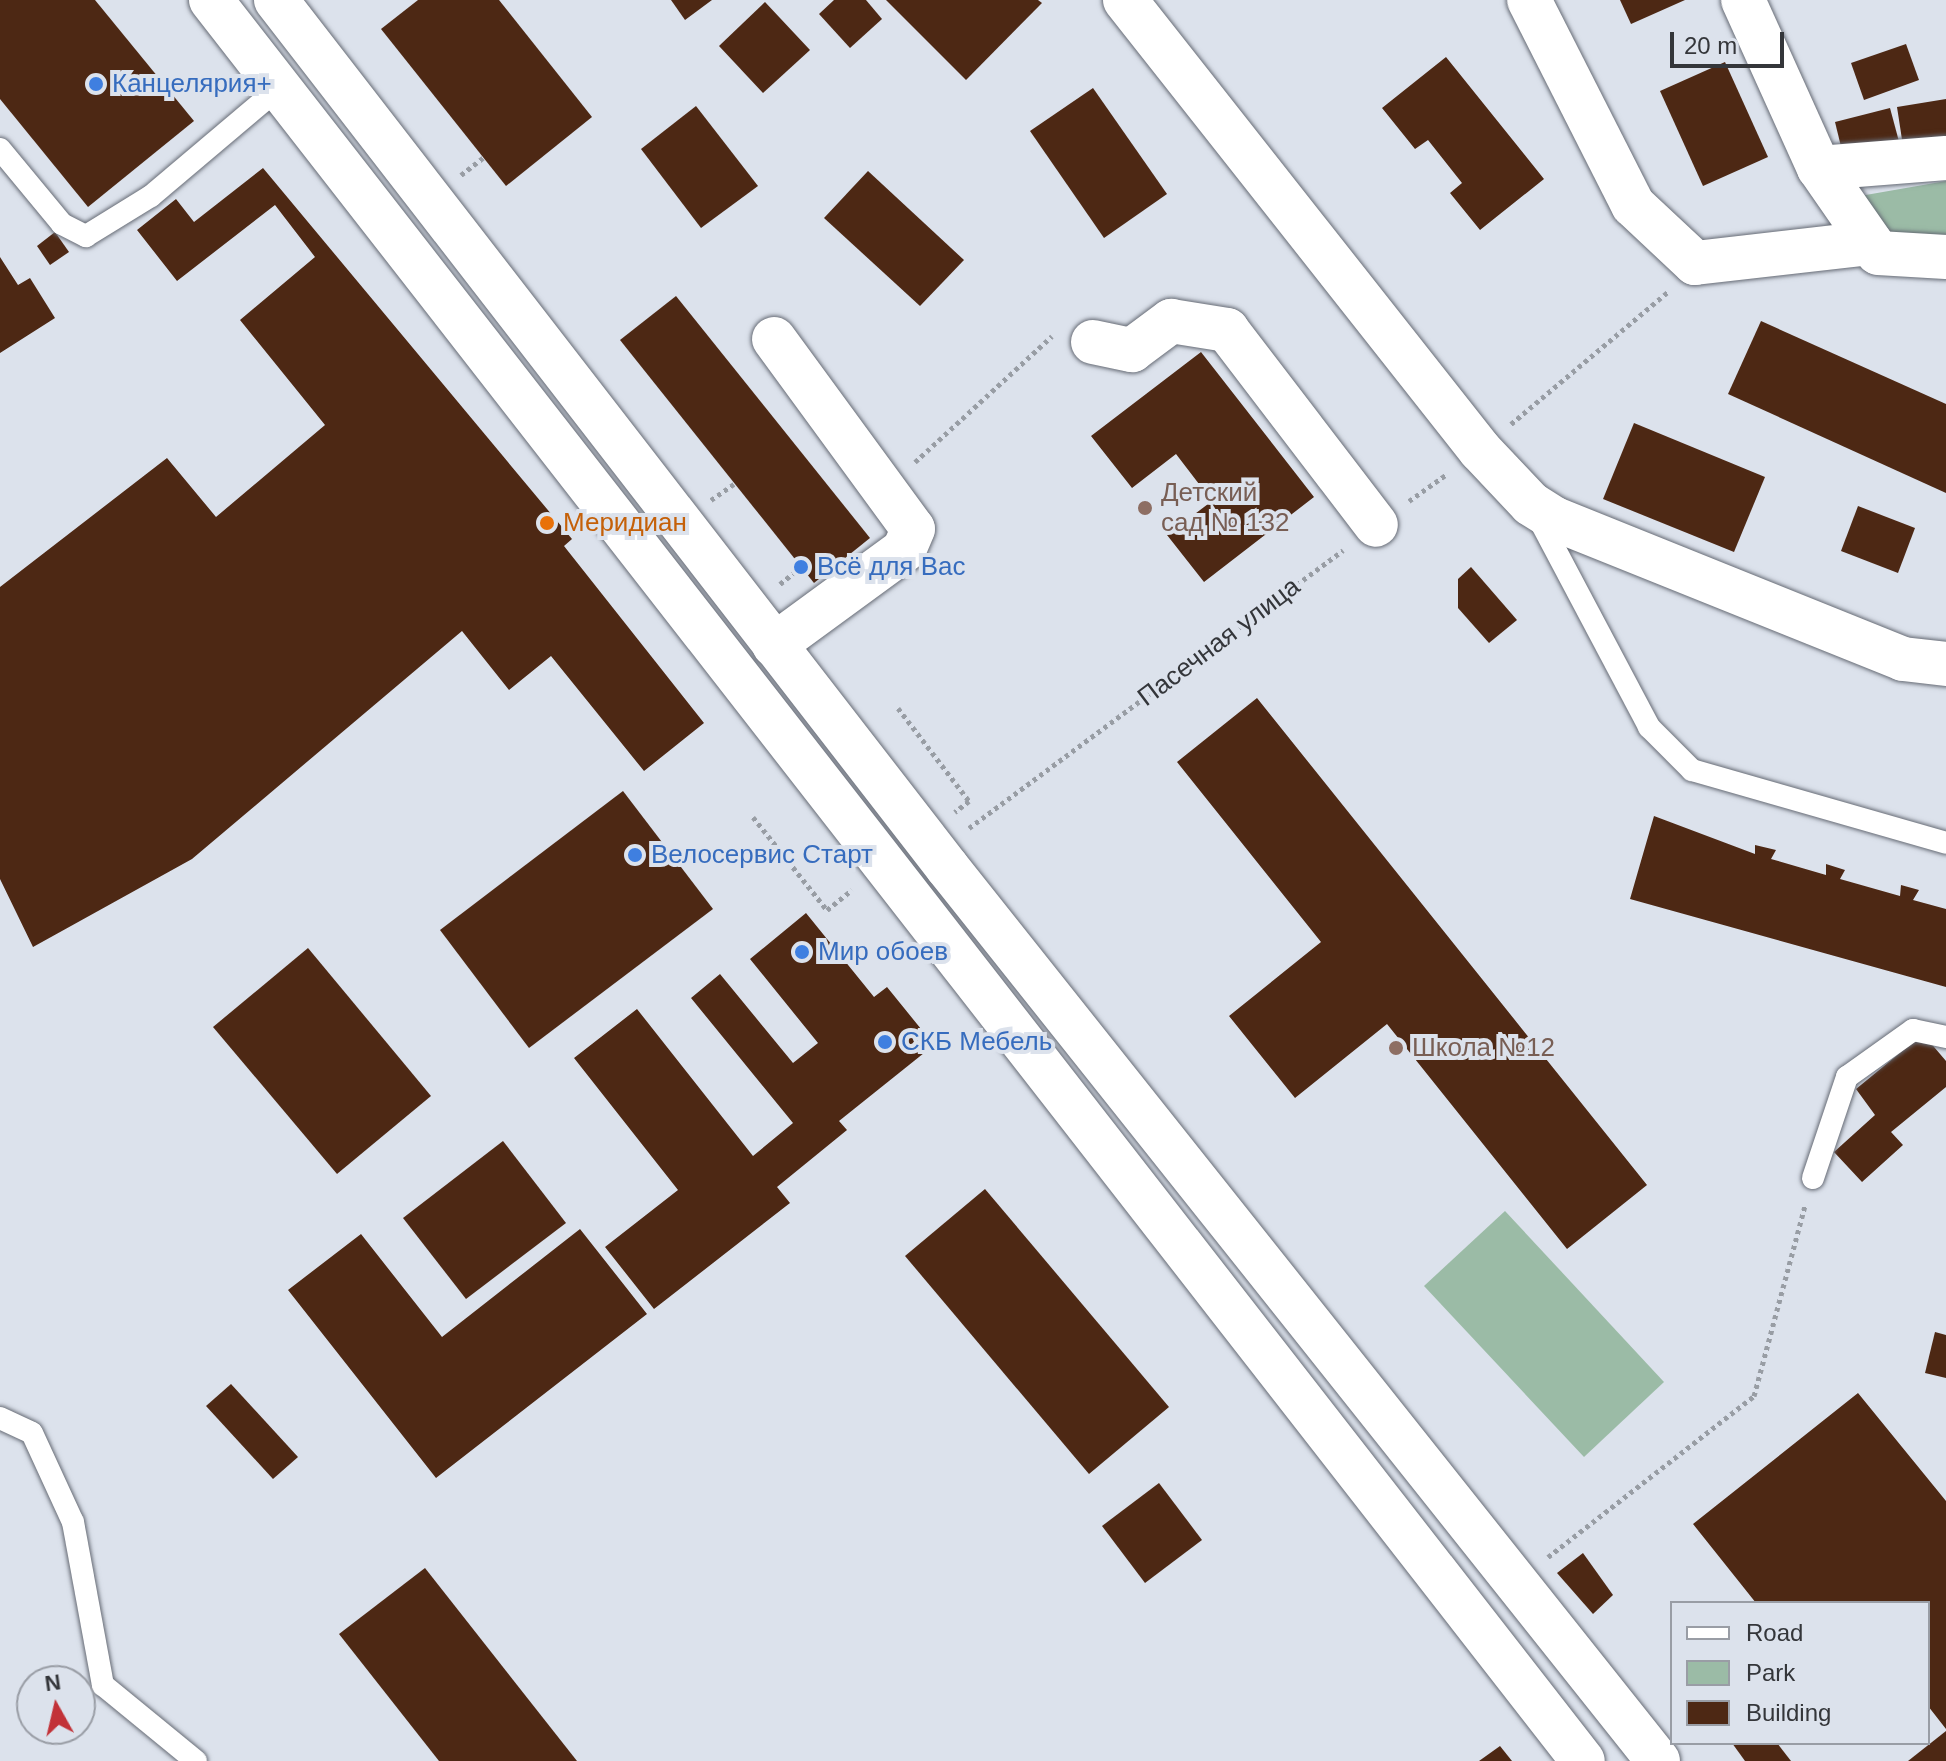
<!DOCTYPE html>
<meta charset="utf-8">
<style>
body{margin:0}
#map{position:relative;width:1946px;height:1761px;overflow:hidden;background:#dce2ec;font-family:Helvetica,sans-serif}
div>[style]{position:absolute}
.green>*{inset:0;background:#9bbba6}
.building>*{inset:0;background:#4d2814}
.path>*{height:5px;margin-top:-2.5px;transform-origin:0;background:repeating-linear-gradient(90deg,#989da4 0 4px,transparent 0 8px)}
.roads{filter:drop-shadow(0 0 2px #666b75) drop-shadow(0 0 2px #666b75)}
.lane>*{height:22px;margin:-11px;padding:0 11px;transform-origin:11px;border-radius:11px;background:#fff}
.street>*{height:44px;margin:-22px;padding:0 22px;transform-origin:22px;border-radius:22px;background:#fff}
.secondary>*{height:44px;margin:-22px;padding:0 22px;transform-origin:22px;border-radius:22px;background:#fff}
.primary>*{height:44px;margin:-22px;padding:0 22px;transform-origin:22px;border-radius:22px;background:#fff}
.dots>*{width:22px;height:22px;translate:-50% -50%;box-sizing:border-box;border:4px solid #dce2ec;border-radius:50%}
span{translate:-50% -50%;white-space:nowrap;text-align:center;line-height:1.15;-webkit-text-stroke:8px #dce2ec;paint-order:stroke}
.shop-label{font-size:26px;color:#366cbe}
.left{translate:0 -50%;text-align:left}
.education-label{font-size:26px;color:#785e54}
.food-label{font-size:26px;color:#c56008}
.street-label{font-size:26px;color:#34363a}
.legend{position:absolute;left:1670px;top:1601px;width:260px;height:144px;box-sizing:border-box;background:#dce2ec;border:2px solid #999da5;margin:0;padding:10px 14px;list-style:none;font-size:24px;color:#34363a}
.legend li{display:flex;align-items:center;gap:16px;height:40px}
.legend b{width:40px;border:2px solid #999da5}
.north{position:absolute;left:16px;top:1665px;width:80px;height:80px;box-sizing:border-box;background:#dce2ec;border:2px solid #999da5;border-radius:50%;rotate:352deg;font-size:22px;font-weight:700;line-height:32px;text-align:center;color:#34363a}
.north::after{content:'';display:block;margin:auto;width:28px;height:36px;background:#c23238;clip-path:polygon(50% 0,100% 100%,50% 72%,0 100%)}
.scale{position:absolute;left:1670px;top:32px;width:114px;height:36px;box-sizing:border-box;border:4px solid #34363a;border-top:0;padding-left:10px;font-size:24px;line-height:28px;white-space:nowrap;color:#34363a;-webkit-text-stroke:6px #dce2ec;paint-order:stroke}
</style>
<div id="map">
<div class="green">
<i style="clip-path:polygon(1946px 181px,1946px 239px,1888px 232px,1860px 196px)"></i>
<i style="clip-path:polygon(1505px 1211px,1664px 1382px,1584px 1457px,1424px 1286px)"></i>
</div>
<div class="building">
<i style="clip-path:polygon(0 0,95px 0,194px 121px,88px 207px,0 99px)"></i>
<i style="clip-path:polygon(418px 0,499px 0,592px 117px,506px 186px,381px 29px)"></i>
<i style="clip-path:polygon(671px 0,712px 0,685px 20px)"></i>
<i style="clip-path:polygon(834px 0,866px 0,882px 19px,850px 48px,819px 14px)"></i>
<i style="clip-path:polygon(886px 0,1038px 0,1042px 3px,966px 80px)"></i>
<i style="clip-path:polygon(1620px 0,1685px 0,1631px 24px)"></i>
<i style="clip-path:polygon(765px 2px,810px 50px,763px 93px,719px 46px)"></i>
<i style="clip-path:polygon(1906px 44px,1919px 80px,1864px 100px,1851px 63px)"></i>
<i style="clip-path:polygon(1446px 57px,1544px 179px,1480px 230px,1450px 193px,1462px 183px,1428px 140px,1415px 149px,1382px 108px)"></i>
<i style="clip-path:polygon(1725px 62px,1768px 157px,1703px 186px,1660px 91px)"></i>
<i style="clip-path:polygon(1093px 88px,1167px 194px,1104px 238px,1030px 131px)"></i>
<i style="clip-path:polygon(1946px 99px,1946px 139px,1903px 146px,1897px 107px)"></i>
<i style="clip-path:polygon(696px 106px,758px 186px,701px 228px,641px 149px)"></i>
<i style="clip-path:polygon(1890px 108px,1901px 149px,1845px 163px,1835px 122px)"></i>
<i style="clip-path:polygon(263px 168px,572px 539px,564px 546px,704px 723px,644px 771px,551px 656px,509px 690px,462px 631px,192px 859px,33px 947px,0 879px,0 587px,167px 458px,216px 517px,325px 425px,240px 320px,315px 257px,275px 205px,177px 281px,137px 230px,176px 199px,194px 222px)"></i>
<i style="clip-path:polygon(868px 171px,964px 260px,920px 306px,824px 218px)"></i>
<i style="clip-path:polygon(55px 232px,69px 252px,50px 265px,37px 246px)"></i>
<i style="clip-path:polygon(0 257px,18px 285px,30px 278px,55px 318px,0 353px)"></i>
<i style="clip-path:polygon(676px 296px,870px 538px,814px 583px,620px 340px)"></i>
<i style="clip-path:polygon(1761px 321px,1946px 404px,1946px 493px,1728px 394px)"></i>
<i style="clip-path:polygon(1201px 352px,1314px 497px,1204px 582px,1167px 535px,1212px 501px,1176px 454px,1132px 488px,1091px 436px)"></i>
<i style="clip-path:polygon(1634px 423px,1765px 477px,1734px 552px,1603px 499px)"></i>
<i style="clip-path:polygon(1858px 506px,1915px 528px,1898px 573px,1841px 551px)"></i>
<i style="clip-path:polygon(1471px 567px,1517px 620px,1489px 643px,1458px 608px,1458px 579px)"></i>
<i style="clip-path:polygon(1257px 698px,1647px 1185px,1567px 1249px,1387px 1024px,1295px 1098px,1229px 1016px,1321px 942px,1177px 762px)"></i>
<i style="clip-path:polygon(623px 791px,713px 909px,529px 1048px,440px 930px)"></i>
<i style="clip-path:polygon(1654px 816px,1755px 854px,1755px 845px,1776px 850px,1771px 859px,1826px 875px,1826px 864px,1845px 870px,1840px 879px,1900px 896px,1901px 885px,1919px 890px,1913px 900px,1946px 909px,1946px 987px,1630px 899px)"></i>
<i style="clip-path:polygon(806px 913px,874px 997px,887px 987px,934px 1045px,839px 1121px,847px 1130px,777px 1187px,790px 1203px,654px 1309px,605px 1247px,678px 1190px,574px 1058px,637px 1009px,753px 1156px,793px 1123px,691px 998px,720px 974px,793px 1063px,818px 1043px,750px 959px)"></i>
<i style="clip-path:polygon(308px 948px,431px 1096px,337px 1174px,213px 1027px)"></i>
<i style="clip-path:polygon(1923px 1034px,1946px 1061px,1946px 1087px,1891px 1132px,1903px 1145px,1862px 1182px,1834px 1152px,1875px 1115px,1856px 1089px)"></i>
<i style="clip-path:polygon(503px 1141px,566px 1223px,466px 1299px,403px 1218px)"></i>
<i style="clip-path:polygon(985px 1189px,1169px 1407px,1089px 1474px,905px 1256px)"></i>
<i style="clip-path:polygon(580px 1229px,647px 1314px,436px 1478px,288px 1290px,361px 1234px,442px 1337px)"></i>
<i style="clip-path:polygon(1935px 1332px,1946px 1335px,1946px 1378px,1925px 1373px)"></i>
<i style="clip-path:polygon(231px 1384px,298px 1457px,273px 1479px,206px 1406px)"></i>
<i style="clip-path:polygon(1858px 1393px,1946px 1501px,1946px 1729px,1928px 1706px,1928px 1603px,1756px 1603px,1693px 1524px)"></i>
<i style="clip-path:polygon(1159px 1483px,1202px 1540px,1145px 1583px,1102px 1526px)"></i>
<i style="clip-path:polygon(1583px 1553px,1613px 1595px,1593px 1614px,1557px 1573px)"></i>
<i style="clip-path:polygon(425px 1568px,577px 1761px,439px 1761px,339px 1634px)"></i>
<i style="clip-path:polygon(1946px 1731px,1946px 1761px,1908px 1761px)"></i>
<i style="clip-path:polygon(1732px 1743px,1777px 1743px,1791px 1761px,1745px 1761px)"></i>
<i style="clip-path:polygon(1500px 1746px,1512px 1761px,1479px 1761px)"></i>
</div>
<div class="path">
<i style="left:461px;top:175px;width:28px;rotate:-38deg"></i>
<i style="left:1511px;top:424px;width:207px;rotate:-40.1deg"></i>
<i style="left:915px;top:462px;width:186px;rotate:-42.6deg"></i>
<i style="left:711px;top:500px;width:28px;rotate:-35deg"></i>
<i style="left:1409px;top:501px;width:47px;rotate:-35.4deg"></i>
<i style="left:780px;top:584px;width:27px;rotate:-39deg"></i>
<i style="left:898px;top:708px;width:117px;rotate:52.6deg"></i>
<i style="left:969px;top:801px;width:18px;rotate:142deg"></i>
<i style="left:753px;top:817px;width:119px;rotate:51.5deg"></i>
<i style="left:827px;top:910px;width:32px;rotate:-39deg"></i>
<i style="left:969px;top:828px;width:466px;rotate:-36.6deg"></i>
<i style="left:1548px;top:1557px;width:261px;rotate:-38deg"></i>
<i style="left:1754px;top:1396px;width:197px;rotate:-75deg"></i>
</div>
<div class="roads">
<div class="lane">
<i style="left:0;top:149px;width:97px;rotate:50.4deg"></i>
<i style="left:62px;top:224px;width:27px;rotate:27deg"></i>
<i style="left:86px;top:236px;width:76px;rotate:-31.6deg"></i>
<i style="left:151px;top:196px;width:167px;rotate:-40.2deg"></i>
<i style="left:1538px;top:517px;width:238px;rotate:62.1deg"></i>
<i style="left:1649px;top:727px;width:61px;rotate:45deg"></i>
<i style="left:1692px;top:770px;width:264px;rotate:16deg"></i>
<i style="left:1813px;top:1178px;width:107px;rotate:-71.4deg"></i>
<i style="left:1847px;top:1077px;width:81px;rotate:-35.5deg"></i>
<i style="left:1913px;top:1030px;width:34px;rotate:12deg"></i>
<i style="left:0;top:1418px;width:35px;rotate:25deg"></i>
<i style="left:32px;top:1433px;width:98px;rotate:65.3deg"></i>
<i style="left:73px;top:1522px;width:166px;rotate:79.6deg"></i>
<i style="left:103px;top:1685px;width:120px;rotate:39.3deg"></i>
</div>
<div class="street">
<i style="left:1125px;top:0;width:573px;rotate:51.73deg"></i>
<i style="left:1480px;top:450px;width:74px;rotate:46.6deg"></i>
<i style="left:1531px;top:504px;width:28px;rotate:32deg"></i>
<i style="left:1555px;top:519px;width:375px;rotate:21.9deg"></i>
<i style="left:1903px;top:659px;width:43px;rotate:6.6deg"></i>
<i style="left:774px;top:339px;width:235px;rotate:53.8deg"></i>
<i style="left:913px;top:529px;width:23px;rotate:113deg"></i>
<i style="left:904px;top:550px;width:161px;rotate:143.8deg"></i>
<i style="left:1093px;top:342px;width:40px;rotate:12deg"></i>
<i style="left:1132px;top:350px;width:49px;rotate:-36.6deg"></i>
<i style="left:1171px;top:321px;width:57px;rotate:9.1deg"></i>
<i style="left:1227px;top:330px;width:245px;rotate:52.6deg"></i>
</div>
<div class="secondary">
<i style="left:1529px;top:0;width:230px;rotate:63.1deg"></i>
<i style="left:1633px;top:205px;width:85px;rotate:43.1deg"></i>
<i style="left:1695px;top:263px;width:177px;rotate:-6.5deg"></i>
<i style="left:1743px;top:0;width:184px;rotate:65.7deg"></i>
<i style="left:1819px;top:168px;width:103px;rotate:55.2deg"></i>
<i style="left:1878px;top:253px;width:68px;rotate:3.4deg"></i>
<i style="left:1819px;top:168px;width:127px;rotate:-4.5deg"></i>
</div>
<div class="primary">
<i style="left:211px;top:0;width:2232px;rotate:52.08deg"></i>
<i style="left:276px;top:0;width:1096px;rotate:52.26deg"></i>
<i style="left:947px;top:867px;width:1142px;rotate:51.5deg"></i>
</div>
</div>
<div class="dots">
<i style="left:96px;top:84px;background:#3f7fe0"></i>
<i style="left:1145px;top:508px;background:#8d6e63"></i>
<i style="left:547px;top:523px;background:#e8710a"></i>
<i style="left:801px;top:567px;background:#3f7fe0"></i>
<i style="left:635px;top:855px;background:#3f7fe0"></i>
<i style="left:802px;top:952px;background:#3f7fe0"></i>
<i style="left:885px;top:1042px;background:#3f7fe0"></i>
<i style="left:1396px;top:1048px;background:#8d6e63"></i>
</div>
<div class="shop-label">
<span class="left" style="left:112px;top:84px">Канцелярия+</span>
<span class="left" style="left:817px;top:567px">Всё для Вас</span>
<span class="left" style="left:651px;top:855px">Велосервис Старт</span>
<span class="left" style="left:818px;top:952px">Мир обоев</span>
<span class="left" style="left:901px;top:1042px">СКБ Мебель</span>
</div>
<div class="education-label">
<span class="left" style="left:1161px;top:508px">Детский<br>сад № 132</span>
<span class="left" style="left:1412px;top:1048px">Школа №12</span>
</div>
<div class="food-label">
<span class="left" style="left:563px;top:523px">Меридиан</span>
</div>
<div class="street-label">
<span style="left:1219px;top:642px;rotate:-37deg">Пасечная улица</span>
</div>
<ul class="legend">
<li><b style="height:10px;background:#fff"></b>Road</li>
<li><b style="height:22px;background:#9bbba6"></b>Park</li>
<li><b style="height:22px;background:#4d2814"></b>Building</li>
</ul>
<div class="north">N</div>
<div class="scale">20 m</div>
</div>
